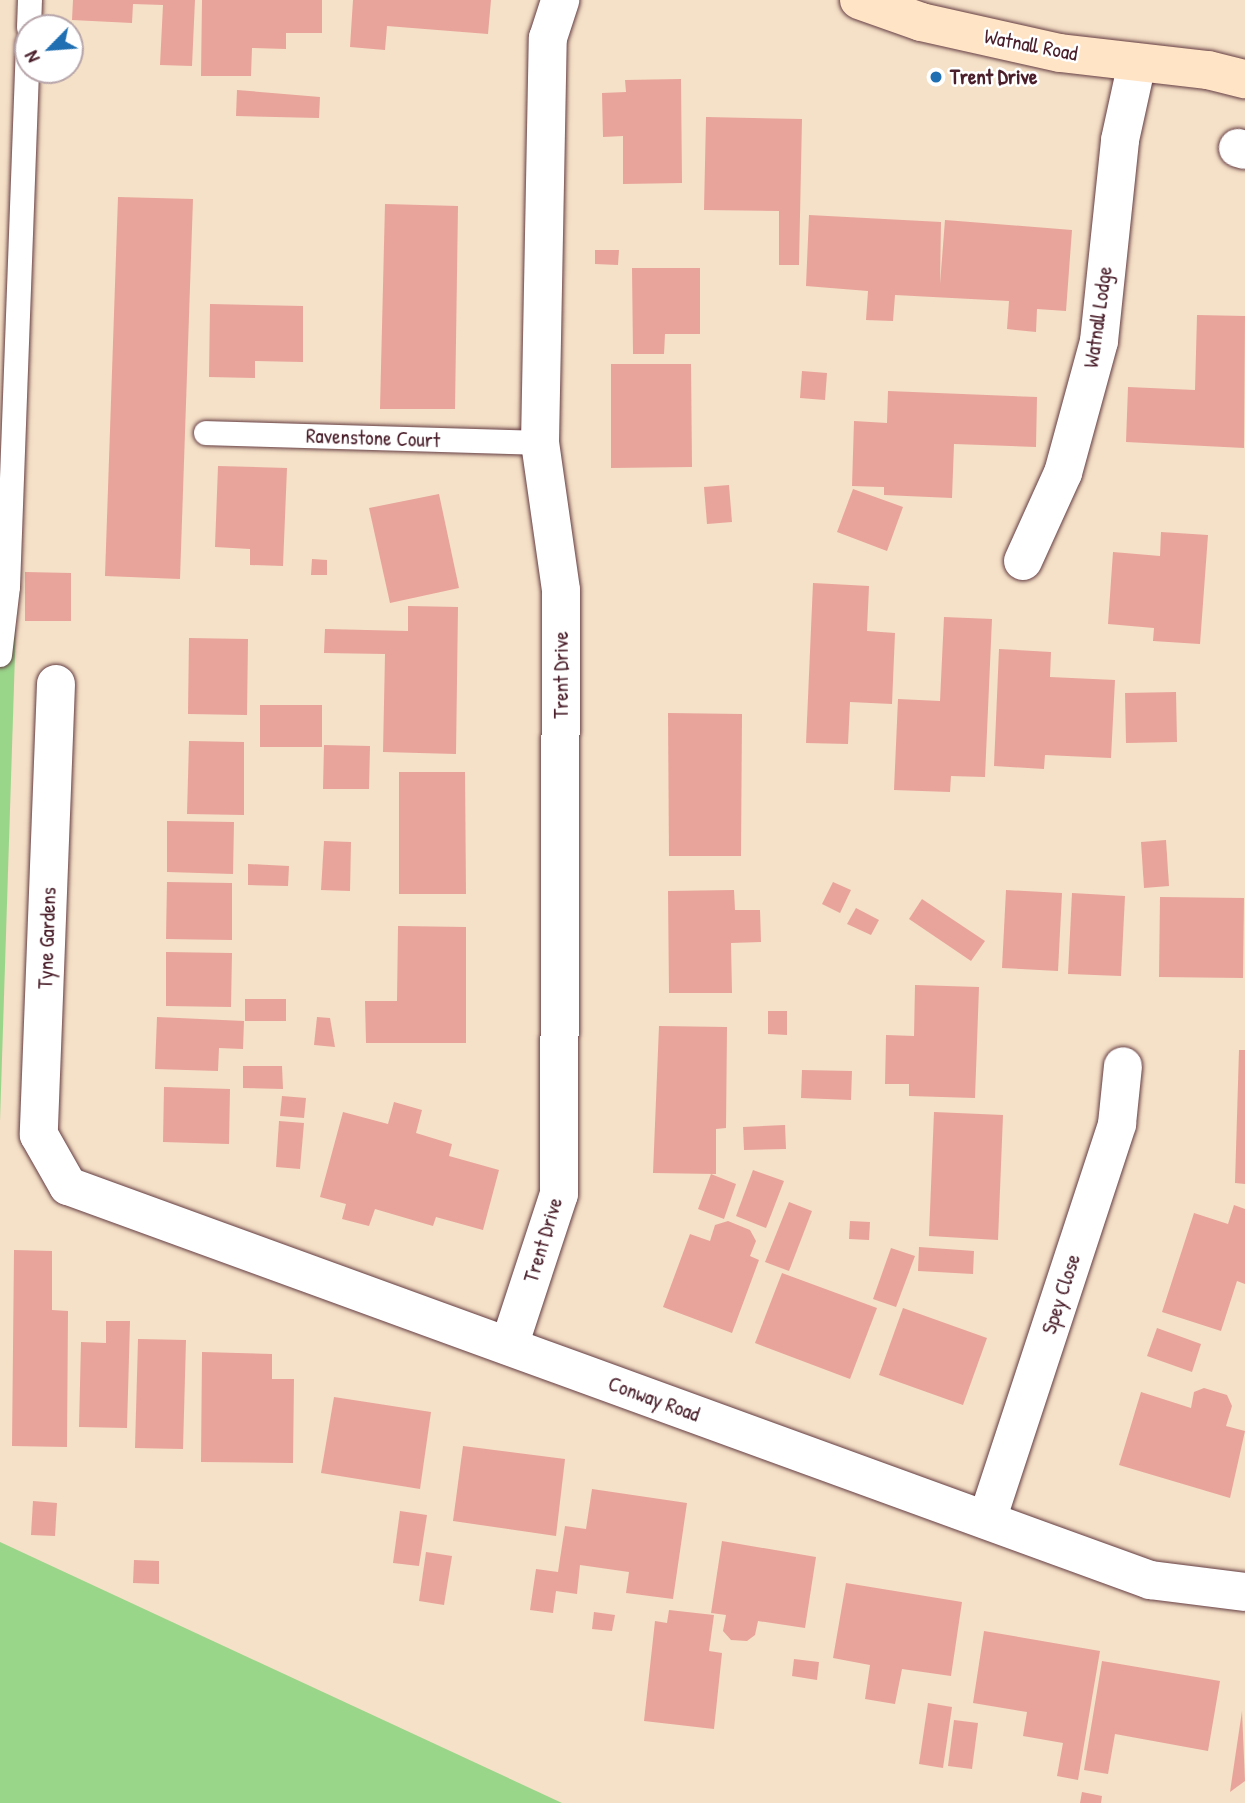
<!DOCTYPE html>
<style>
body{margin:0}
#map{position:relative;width:1245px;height:1803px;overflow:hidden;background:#f5e1c7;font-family:"Patrick Hand",sans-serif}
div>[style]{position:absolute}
.green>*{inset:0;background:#99d68a}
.building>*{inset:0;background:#e8a49a}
.roads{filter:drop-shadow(0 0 2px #643c42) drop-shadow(0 0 2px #643c42)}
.lane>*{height:24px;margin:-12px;padding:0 12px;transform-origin:12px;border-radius:12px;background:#fff}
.street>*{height:38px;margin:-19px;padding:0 19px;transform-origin:19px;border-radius:19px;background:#fff}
.secondary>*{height:38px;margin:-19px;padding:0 19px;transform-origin:19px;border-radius:19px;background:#ffe4c6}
.dots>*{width:19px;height:19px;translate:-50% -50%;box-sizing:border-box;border:4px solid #fff;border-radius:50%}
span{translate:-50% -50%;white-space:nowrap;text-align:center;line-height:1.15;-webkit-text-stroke:5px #fff;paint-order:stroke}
.street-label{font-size:21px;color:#4a1f2b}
.poi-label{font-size:21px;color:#4a1f2b;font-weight:700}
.left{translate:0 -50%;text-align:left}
.north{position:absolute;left:14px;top:14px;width:70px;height:70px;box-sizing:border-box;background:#fff;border:2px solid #b7a5aa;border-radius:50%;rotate:245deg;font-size:19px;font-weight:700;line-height:28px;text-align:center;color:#4a1f2b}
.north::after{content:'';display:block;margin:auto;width:24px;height:32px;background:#1f6fb2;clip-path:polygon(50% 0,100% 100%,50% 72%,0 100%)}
</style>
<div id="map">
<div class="green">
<i style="clip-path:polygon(0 559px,18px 561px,0 1121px)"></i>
<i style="clip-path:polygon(0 1542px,562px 1803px,0 1803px)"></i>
</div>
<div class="building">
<i style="clip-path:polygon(73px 0,195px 0,192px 66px,160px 65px,163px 5px,133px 4px,132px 23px,72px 20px)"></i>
<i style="clip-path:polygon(202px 0,322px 0,322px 33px,286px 33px,286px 49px,252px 48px,251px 76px,201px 76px)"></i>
<i style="clip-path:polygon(353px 0,491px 0,488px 34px,387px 26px,385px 50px,350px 47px)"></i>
<i style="clip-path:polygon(681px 79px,682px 183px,623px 184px,623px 136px,603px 137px,602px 93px,626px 92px,625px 80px)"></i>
<i style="clip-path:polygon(237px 90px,320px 97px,319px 118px,236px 116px)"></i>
<i style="clip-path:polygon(706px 117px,802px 119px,799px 265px,779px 265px,779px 211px,704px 210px)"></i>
<i style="clip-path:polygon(118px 197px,193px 199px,180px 579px,105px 576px)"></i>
<i style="clip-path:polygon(385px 204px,458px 206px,455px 409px,380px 409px)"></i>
<i style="clip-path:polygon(809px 215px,941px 222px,940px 284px,945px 220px,1072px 230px,1066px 311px,1037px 309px,1036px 332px,1007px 329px,1009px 301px,895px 295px,893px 321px,866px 320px,868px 291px,806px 286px)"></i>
<i style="clip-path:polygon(595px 250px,619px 250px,618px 265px,595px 264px)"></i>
<i style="clip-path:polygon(632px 268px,700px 268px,700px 334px,665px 334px,664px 354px,633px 354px)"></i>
<i style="clip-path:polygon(210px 304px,303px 306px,303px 362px,255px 361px,255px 378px,209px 377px)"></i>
<i style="clip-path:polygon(1197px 315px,1245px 316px,1244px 448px,1126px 442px,1128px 387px,1195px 390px)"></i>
<i style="clip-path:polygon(611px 364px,691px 364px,692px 467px,611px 468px)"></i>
<i style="clip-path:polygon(802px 371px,827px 373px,825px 400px,800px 398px)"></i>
<i style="clip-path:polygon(888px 391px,1037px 397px,1036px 447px,954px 444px,952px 498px,884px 495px,884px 487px,852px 486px,854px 421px,887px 423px)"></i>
<i style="clip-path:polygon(218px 466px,287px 468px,283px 566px,250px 565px,250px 549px,215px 547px)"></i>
<i style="clip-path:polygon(729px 485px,732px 522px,707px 524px,704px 487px)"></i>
<i style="clip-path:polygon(853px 489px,903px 507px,887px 551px,837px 532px)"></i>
<i style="clip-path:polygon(439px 494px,459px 588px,390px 603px,369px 508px)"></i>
<i style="clip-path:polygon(1161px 532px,1208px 535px,1200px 644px,1153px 641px,1154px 628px,1108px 624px,1113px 552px,1160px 556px)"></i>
<i style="clip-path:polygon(312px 559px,327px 560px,327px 575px,311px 575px)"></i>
<i style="clip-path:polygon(25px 572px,71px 573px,71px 621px,25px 621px)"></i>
<i style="clip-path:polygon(813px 583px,869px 586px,867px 631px,895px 633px,892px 704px,850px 702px,848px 744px,806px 743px)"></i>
<i style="clip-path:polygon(408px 606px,458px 607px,456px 754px,383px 752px,385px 654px,324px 653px,325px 629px,408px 631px)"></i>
<i style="clip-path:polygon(944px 617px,992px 619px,985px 777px,951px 776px,950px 792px,894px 790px,898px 699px,940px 701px)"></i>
<i style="clip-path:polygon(189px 638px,248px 639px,247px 715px,188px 714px)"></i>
<i style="clip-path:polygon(999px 649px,1051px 652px,1050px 677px,1115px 680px,1111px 758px,1045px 755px,1044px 769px,994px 766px)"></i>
<i style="clip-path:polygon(1176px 692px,1177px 742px,1126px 743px,1125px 693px)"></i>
<i style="clip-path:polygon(260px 705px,322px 705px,322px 747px,260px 747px)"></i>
<i style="clip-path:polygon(668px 713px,742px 714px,741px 856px,669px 856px)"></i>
<i style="clip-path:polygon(189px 741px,244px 742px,244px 815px,187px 814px)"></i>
<i style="clip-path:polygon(324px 745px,370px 746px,369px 789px,323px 789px)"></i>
<i style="clip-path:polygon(399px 772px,465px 772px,466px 894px,399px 894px)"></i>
<i style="clip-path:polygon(167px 821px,234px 822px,233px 874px,167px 872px)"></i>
<i style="clip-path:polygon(1166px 840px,1169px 886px,1144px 888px,1141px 842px)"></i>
<i style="clip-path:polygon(324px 841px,351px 842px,350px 891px,321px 890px)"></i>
<i style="clip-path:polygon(248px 864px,289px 866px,288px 886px,248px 885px)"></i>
<i style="clip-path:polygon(167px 882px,232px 883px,232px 940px,166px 939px)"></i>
<i style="clip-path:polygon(833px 882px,851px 890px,840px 913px,822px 904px)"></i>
<i style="clip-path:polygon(734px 890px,735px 910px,760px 910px,761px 942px,731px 943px,732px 993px,669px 993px,668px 891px)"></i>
<i style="clip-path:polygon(1006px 890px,1062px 893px,1058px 971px,1002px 968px)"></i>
<i style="clip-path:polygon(1072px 893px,1125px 896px,1121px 976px,1068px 974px)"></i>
<i style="clip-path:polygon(1160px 897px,1244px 898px,1243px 978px,1159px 977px)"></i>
<i style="clip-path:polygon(922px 899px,985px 941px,971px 961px,909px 919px)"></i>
<i style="clip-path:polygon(856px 908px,879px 920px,871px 935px,847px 924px)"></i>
<i style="clip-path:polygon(398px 926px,466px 927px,466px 1043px,366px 1043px,365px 1001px,397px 1001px)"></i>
<i style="clip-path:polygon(166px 952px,232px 953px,231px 1007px,166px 1006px)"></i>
<i style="clip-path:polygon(915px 985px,979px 987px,975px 1098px,909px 1096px,909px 1084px,885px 1084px,886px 1035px,914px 1036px)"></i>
<i style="clip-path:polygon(245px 999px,286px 999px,286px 1021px,245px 1021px)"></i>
<i style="clip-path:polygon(768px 1011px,787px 1011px,787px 1035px,768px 1034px)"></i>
<i style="clip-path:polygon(157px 1017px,244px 1021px,243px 1049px,219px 1048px,218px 1071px,155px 1069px)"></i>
<i style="clip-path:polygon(317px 1017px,330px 1018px,335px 1047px,314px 1045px)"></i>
<i style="clip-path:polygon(659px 1026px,727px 1027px,726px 1128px,716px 1129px,716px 1174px,653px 1173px)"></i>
<i style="clip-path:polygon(1239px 1050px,1245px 1050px,1245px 1184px,1235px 1183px)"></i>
<i style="clip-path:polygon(243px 1066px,282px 1066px,283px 1089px,243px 1088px)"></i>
<i style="clip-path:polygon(802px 1070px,852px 1071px,851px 1100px,801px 1098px)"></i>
<i style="clip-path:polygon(164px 1087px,230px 1089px,229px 1144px,163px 1142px)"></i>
<i style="clip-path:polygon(282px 1096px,306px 1098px,304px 1118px,280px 1116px)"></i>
<i style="clip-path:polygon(394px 1102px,422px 1110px,416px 1133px,452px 1144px,449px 1156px,499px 1170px,483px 1230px,436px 1217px,433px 1226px,375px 1209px,369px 1226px,342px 1219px,346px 1204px,320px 1197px,343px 1112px,388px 1124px)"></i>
<i style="clip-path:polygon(934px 1112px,1003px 1115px,998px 1240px,929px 1236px)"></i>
<i style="clip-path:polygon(279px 1121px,304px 1123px,300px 1169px,276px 1167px)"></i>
<i style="clip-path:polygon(785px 1125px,786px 1149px,744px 1150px,743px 1127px)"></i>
<i style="clip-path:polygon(753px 1170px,784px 1181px,766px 1228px,736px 1216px)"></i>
<i style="clip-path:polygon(711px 1174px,736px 1184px,724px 1219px,698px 1209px)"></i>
<i style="clip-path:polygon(789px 1202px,812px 1211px,789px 1271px,765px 1262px)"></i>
<i style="clip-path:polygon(1234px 1205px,1245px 1209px,1245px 1284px,1237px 1281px,1221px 1331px,1162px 1312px,1194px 1213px,1228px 1224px)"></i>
<i style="clip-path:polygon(728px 1221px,750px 1230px,756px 1241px,750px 1256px,759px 1260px,732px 1333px,663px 1307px,690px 1234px,710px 1241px,715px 1225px)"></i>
<i style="clip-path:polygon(850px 1221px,870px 1222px,869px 1240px,849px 1239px)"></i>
<i style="clip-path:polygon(919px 1247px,974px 1251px,973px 1274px,918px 1271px)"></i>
<i style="clip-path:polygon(891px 1248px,915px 1256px,896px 1307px,873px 1299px)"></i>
<i style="clip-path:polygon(14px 1250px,52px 1251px,52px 1310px,68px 1311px,67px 1447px,12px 1446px)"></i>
<i style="clip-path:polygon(782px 1273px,877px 1308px,850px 1379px,755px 1343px)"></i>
<i style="clip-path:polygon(903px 1308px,987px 1338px,963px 1405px,879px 1375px)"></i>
<i style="clip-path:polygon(106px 1321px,130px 1321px,127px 1428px,79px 1427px,81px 1342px,106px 1343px)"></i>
<i style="clip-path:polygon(1157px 1328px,1201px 1344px,1192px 1372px,1147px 1356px)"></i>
<i style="clip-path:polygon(138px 1339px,186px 1340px,183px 1449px,135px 1448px)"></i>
<i style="clip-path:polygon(202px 1352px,272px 1354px,272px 1379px,294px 1379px,293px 1463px,201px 1462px)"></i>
<i style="clip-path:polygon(1204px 1388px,1227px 1395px,1232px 1406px,1226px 1426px,1245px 1431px,1230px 1498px,1119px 1465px,1141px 1392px,1191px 1408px,1194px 1392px)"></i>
<i style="clip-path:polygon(334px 1397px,431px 1412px,420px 1489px,321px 1473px)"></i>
<i style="clip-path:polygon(463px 1446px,565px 1459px,556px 1536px,453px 1521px)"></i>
<i style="clip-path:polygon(592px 1489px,687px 1503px,673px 1599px,626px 1593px,629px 1572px,580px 1565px,577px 1594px,556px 1591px,553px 1613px,530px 1610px,536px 1569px,558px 1572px,565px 1526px,586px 1529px)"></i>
<i style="clip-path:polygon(33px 1501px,57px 1503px,55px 1536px,31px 1535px)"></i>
<i style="clip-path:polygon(400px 1511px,427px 1515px,419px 1566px,393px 1563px)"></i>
<i style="clip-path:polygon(722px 1541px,816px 1557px,805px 1628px,758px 1621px,755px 1635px,747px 1641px,731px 1640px,723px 1631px,726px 1615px,711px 1613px)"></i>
<i style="clip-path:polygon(426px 1552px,452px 1556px,444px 1605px,419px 1601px)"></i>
<i style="clip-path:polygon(134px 1560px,159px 1561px,159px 1584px,133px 1583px)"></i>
<i style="clip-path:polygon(846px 1583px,962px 1602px,951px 1676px,902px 1669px,895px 1704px,865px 1699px,870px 1665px,833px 1658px)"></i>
<i style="clip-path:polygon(669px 1610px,714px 1615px,709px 1651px,722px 1653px,714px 1729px,644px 1721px,655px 1621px,667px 1623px)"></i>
<i style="clip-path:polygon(594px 1612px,615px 1615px,612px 1631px,592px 1629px)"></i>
<i style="clip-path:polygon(984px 1631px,1100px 1651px,1078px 1780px,1057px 1776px,1063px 1743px,1023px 1736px,1027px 1712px,973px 1703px)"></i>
<i style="clip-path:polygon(794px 1659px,819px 1662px,817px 1680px,792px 1676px)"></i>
<i style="clip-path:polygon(1102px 1661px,1220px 1681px,1208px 1751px,1115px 1734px,1108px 1774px,1084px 1770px)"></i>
<i style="clip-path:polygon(928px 1703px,952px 1707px,943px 1768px,919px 1764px)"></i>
<i style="clip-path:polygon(1242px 1711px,1245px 1781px,1230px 1792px)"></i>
<i style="clip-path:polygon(954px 1720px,978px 1723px,972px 1769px,948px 1766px)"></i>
<i style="clip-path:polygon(1082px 1792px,1102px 1796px,1101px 1803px,1080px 1803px)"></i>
</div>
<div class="roads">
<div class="lane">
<i style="left:29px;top:28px;width:28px;rotate:-88deg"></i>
<i style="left:206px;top:433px;width:334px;rotate:1.7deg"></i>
<i style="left:0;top:655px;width:68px;rotate:-83.3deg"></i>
<i style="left:8px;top:587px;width:544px;rotate:-87.89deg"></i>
</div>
<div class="street">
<i style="left:1238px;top:148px;width:7px;rotate:16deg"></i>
<i style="left:1023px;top:561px;width:97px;rotate:-65.6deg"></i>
<i style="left:1063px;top:473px;width:137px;rotate:-74.7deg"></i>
<i style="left:1099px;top:341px;width:202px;rotate:-84deg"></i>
<i style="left:1120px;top:140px;width:79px;rotate:-77.6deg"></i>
<i style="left:56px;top:684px;width:451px;rotate:92.2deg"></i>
<i style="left:39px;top:1135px;width:59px;rotate:60.4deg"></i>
<i style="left:68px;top:1186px;width:1152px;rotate:20.01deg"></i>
<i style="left:1150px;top:1580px;width:96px;rotate:7.2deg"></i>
<i style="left:509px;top:1346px;width:160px;rotate:-71.8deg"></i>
<i style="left:559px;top:1194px;width:604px;rotate:-89.81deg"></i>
<i style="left:561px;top:590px;width:148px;rotate:-98.1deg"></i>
<i style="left:540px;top:443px;width:405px;rotate:-88.9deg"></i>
<i style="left:548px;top:38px;width:40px;rotate:-72deg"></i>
<i style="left:987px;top:1520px;width:417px;rotate:-71.8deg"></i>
<i style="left:1117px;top:1124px;width:58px;rotate:-84.1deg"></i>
</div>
<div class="secondary">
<i style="left:859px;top:0;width:66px;rotate:19.5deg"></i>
<i style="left:921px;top:22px;width:142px;rotate:12.6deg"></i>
<i style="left:1060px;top:53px;width:149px;rotate:6.6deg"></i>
<i style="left:1208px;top:70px;width:38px;rotate:14deg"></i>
</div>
</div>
<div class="dots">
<i style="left:936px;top:77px;background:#1f6fb2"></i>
</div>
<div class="street-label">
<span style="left:1031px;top:45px;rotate:11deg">Watnall Road</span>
<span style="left:1098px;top:317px;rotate:-82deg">Watnall Lodge</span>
<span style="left:373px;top:438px;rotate:2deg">Ravenstone Court</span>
<span style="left:561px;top:675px;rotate:-90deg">Trent Drive</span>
<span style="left:47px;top:938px;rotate:-88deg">Tyne Gardens</span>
<span style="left:543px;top:1240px;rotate:-73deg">Trent Drive</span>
<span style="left:1061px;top:1294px;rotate:-72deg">Spey Close</span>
<span style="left:654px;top:1399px;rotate:20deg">Conway Road</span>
</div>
<div class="poi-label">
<span class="left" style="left:950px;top:77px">Trent Drive</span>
</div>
<div class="north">N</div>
</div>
